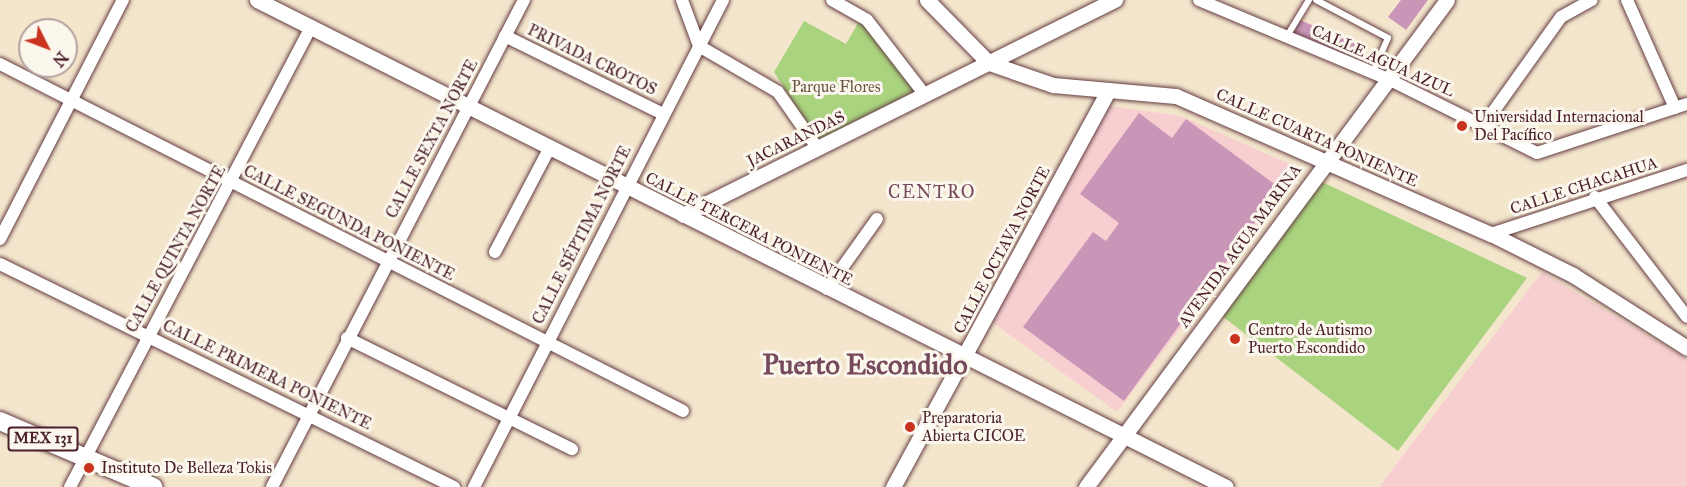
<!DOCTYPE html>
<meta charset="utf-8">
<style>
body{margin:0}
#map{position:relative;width:1687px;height:487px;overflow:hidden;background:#f4e6cd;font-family:"IM FELL Great Primer",serif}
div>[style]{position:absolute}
.built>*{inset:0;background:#f7cfd0}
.green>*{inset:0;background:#a9d37e}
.building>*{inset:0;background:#c996b8}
.roads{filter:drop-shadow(0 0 2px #643d43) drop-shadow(0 0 2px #643d43)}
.service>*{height:6px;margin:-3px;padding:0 3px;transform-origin:3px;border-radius:3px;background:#fff}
.minor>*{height:12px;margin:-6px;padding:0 6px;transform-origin:6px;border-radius:6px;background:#fff}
.tertiary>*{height:15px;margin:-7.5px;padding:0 7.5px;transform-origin:7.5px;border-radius:7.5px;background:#fff}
.primary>*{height:18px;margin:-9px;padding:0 9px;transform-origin:9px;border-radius:9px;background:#fff}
.dots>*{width:16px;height:16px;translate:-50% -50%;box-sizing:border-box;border:3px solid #fbf7ec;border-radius:50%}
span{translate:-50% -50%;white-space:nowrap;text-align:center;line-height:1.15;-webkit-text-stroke:6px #fbf7ec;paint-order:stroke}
.shield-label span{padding:2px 4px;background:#fbf7ec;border:2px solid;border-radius:4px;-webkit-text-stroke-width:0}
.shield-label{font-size:15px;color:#4a1f2b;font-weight:700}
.street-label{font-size:16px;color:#4a1f2b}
.park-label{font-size:16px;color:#654}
.poi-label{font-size:16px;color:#4a1f2b}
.left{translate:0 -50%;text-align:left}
.neighbourhood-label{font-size:18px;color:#76495c;letter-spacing:1.5px}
.town-label{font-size:28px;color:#76495c;font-weight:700}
.north{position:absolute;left:18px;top:18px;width:60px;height:60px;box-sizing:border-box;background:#fbf7ec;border:2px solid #b4a19f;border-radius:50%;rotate:132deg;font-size:16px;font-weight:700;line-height:24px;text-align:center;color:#4a1f2b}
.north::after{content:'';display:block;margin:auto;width:21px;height:27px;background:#c8321e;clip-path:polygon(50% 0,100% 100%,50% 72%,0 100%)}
</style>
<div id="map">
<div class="built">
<i style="clip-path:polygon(1110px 106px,1181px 116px,1301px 169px,1117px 412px,989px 320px)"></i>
<i style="clip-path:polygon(1542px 272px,1687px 359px,1687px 487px,1379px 487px)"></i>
</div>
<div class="green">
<i style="clip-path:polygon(861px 18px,919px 94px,820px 144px,774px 72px,804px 21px,846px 44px)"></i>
<i style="clip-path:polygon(1322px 182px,1527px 278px,1398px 451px,1222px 316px)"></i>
</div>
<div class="building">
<i style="clip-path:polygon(1401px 0,1428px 0,1406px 30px,1388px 17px)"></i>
<i style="clip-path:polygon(1300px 20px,1363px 47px,1358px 59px,1294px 33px)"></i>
<i style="clip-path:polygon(1139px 113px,1172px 138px,1186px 119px,1280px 188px,1124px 401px,1023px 327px,1093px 232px,1106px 241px,1119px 223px,1080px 194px)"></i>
</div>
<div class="roads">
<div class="service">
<i style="left:1316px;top:0;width:81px;rotate:27.8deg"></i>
<i style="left:1388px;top:38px;width:37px;rotate:114deg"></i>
<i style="left:1287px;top:36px;width:42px;rotate:-58.6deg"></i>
</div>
<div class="minor">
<i style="left:682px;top:0;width:49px;rotate:69.7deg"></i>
<i style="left:699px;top:46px;width:91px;rotate:30.2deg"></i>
<i style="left:778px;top:92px;width:70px;rotate:54.9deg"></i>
<i style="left:832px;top:0;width:40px;rotate:29.7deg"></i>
<i style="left:867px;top:20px;width:95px;rotate:52.3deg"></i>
<i style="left:1199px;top:0;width:205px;rotate:22.7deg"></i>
<i style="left:1388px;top:79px;width:166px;rotate:26.4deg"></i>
<i style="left:1537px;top:153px;width:158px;rotate:-18.1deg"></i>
<i style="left:1627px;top:0;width:118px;rotate:66deg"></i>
<i style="left:505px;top:36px;width:176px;rotate:26.3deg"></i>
<i style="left:0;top:64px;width:766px;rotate:26.93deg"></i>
<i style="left:1483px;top:126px;width:134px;rotate:-54.4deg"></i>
<i style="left:1561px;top:17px;width:35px;rotate:-29deg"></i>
<i style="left:1595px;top:197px;width:151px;rotate:52.5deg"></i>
<i style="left:1491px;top:234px;width:206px;rotate:-18.1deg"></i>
<i style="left:0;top:239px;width:269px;rotate:-62.8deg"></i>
<i style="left:495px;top:252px;width:116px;rotate:-62.3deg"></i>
<i style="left:0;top:264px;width:506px;rotate:26.16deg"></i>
<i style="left:827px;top:289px;width:86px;rotate:-54.5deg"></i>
<i style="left:347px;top:338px;width:251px;rotate:26.3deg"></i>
<i style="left:70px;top:487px;width:519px;rotate:-62.35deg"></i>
<i style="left:272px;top:487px;width:548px;rotate:-62.64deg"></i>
<i style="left:474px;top:487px;width:547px;rotate:-62.92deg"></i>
</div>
<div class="tertiary">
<i style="left:257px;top:0;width:1084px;rotate:26.68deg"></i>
<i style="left:927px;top:0;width:88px;rotate:45.5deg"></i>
<i style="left:989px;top:63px;width:68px;rotate:19deg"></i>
<i style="left:1053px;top:85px;width:123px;rotate:5.1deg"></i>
<i style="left:1176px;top:96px;width:344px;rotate:23.7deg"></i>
<i style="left:1491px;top:234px;width:92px;rotate:26.6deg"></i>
<i style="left:1573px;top:275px;width:135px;rotate:32.6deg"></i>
<i style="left:683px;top:215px;width:483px;rotate:-26.5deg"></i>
<i style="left:893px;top:487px;width:448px;rotate:-61.5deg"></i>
<i style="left:1086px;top:487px;width:606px;rotate:-53.45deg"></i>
</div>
<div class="primary">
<i style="left:0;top:421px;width:167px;rotate:23.3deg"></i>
</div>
</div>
<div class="dots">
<i style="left:1462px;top:126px;background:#c8321e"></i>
<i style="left:1235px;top:339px;background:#c8321e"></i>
<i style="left:910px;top:427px;background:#c8321e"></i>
<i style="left:89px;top:468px;background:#c8321e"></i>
</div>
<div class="shield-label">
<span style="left:43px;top:439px">MEX 131</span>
</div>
<div class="street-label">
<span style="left:592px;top:60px;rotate:26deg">PRIVADA CROTOS</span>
<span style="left:1383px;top:61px;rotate:24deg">CALLE AGUA AZUL</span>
<span style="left:1317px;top:138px;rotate:24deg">CALLE CUARTA PONIENTE</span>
<span style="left:432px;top:139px;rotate:-62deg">CALLE SEXTA NORTE</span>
<span style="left:796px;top:139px;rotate:-26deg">JACARANDAS</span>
<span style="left:1584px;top:186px;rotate:-18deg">CALLE CHACAHUA</span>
<span style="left:349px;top:223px;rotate:27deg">CALLE SEGUNDA PONIENTE</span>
<span style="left:749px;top:229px;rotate:27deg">CALLE TERCERA PONIENTE</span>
<span style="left:582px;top:235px;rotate:-63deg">CALLE SÉPTIMA NORTE</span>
<span style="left:1240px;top:246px;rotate:-54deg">AVENIDA AGUA MARINA</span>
<span style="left:176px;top:249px;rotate:-61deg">CALLE QUINTA NORTE</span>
<span style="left:1002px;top:250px;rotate:-62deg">CALLE OCTAVA NORTE</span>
<span style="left:267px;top:375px;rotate:26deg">CALLE PRIMERA PONIENTE</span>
</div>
<div class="park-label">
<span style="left:836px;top:87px">Parque Flores</span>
</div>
<div class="poi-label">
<span class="left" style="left:1474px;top:126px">Universidad Internacional<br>Del Pacífico</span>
<span class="left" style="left:1248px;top:339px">Centro de Autismo<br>Puerto Escondido</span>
<span class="left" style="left:922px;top:427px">Preparatoria<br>Abierta CICOE</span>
<span class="left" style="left:101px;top:468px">Instituto De Belleza Tokis</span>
</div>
<div class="neighbourhood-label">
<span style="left:932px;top:192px">CENTRO</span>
</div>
<div class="town-label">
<span style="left:865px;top:365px">Puerto Escondido</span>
</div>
<div class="north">N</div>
</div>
